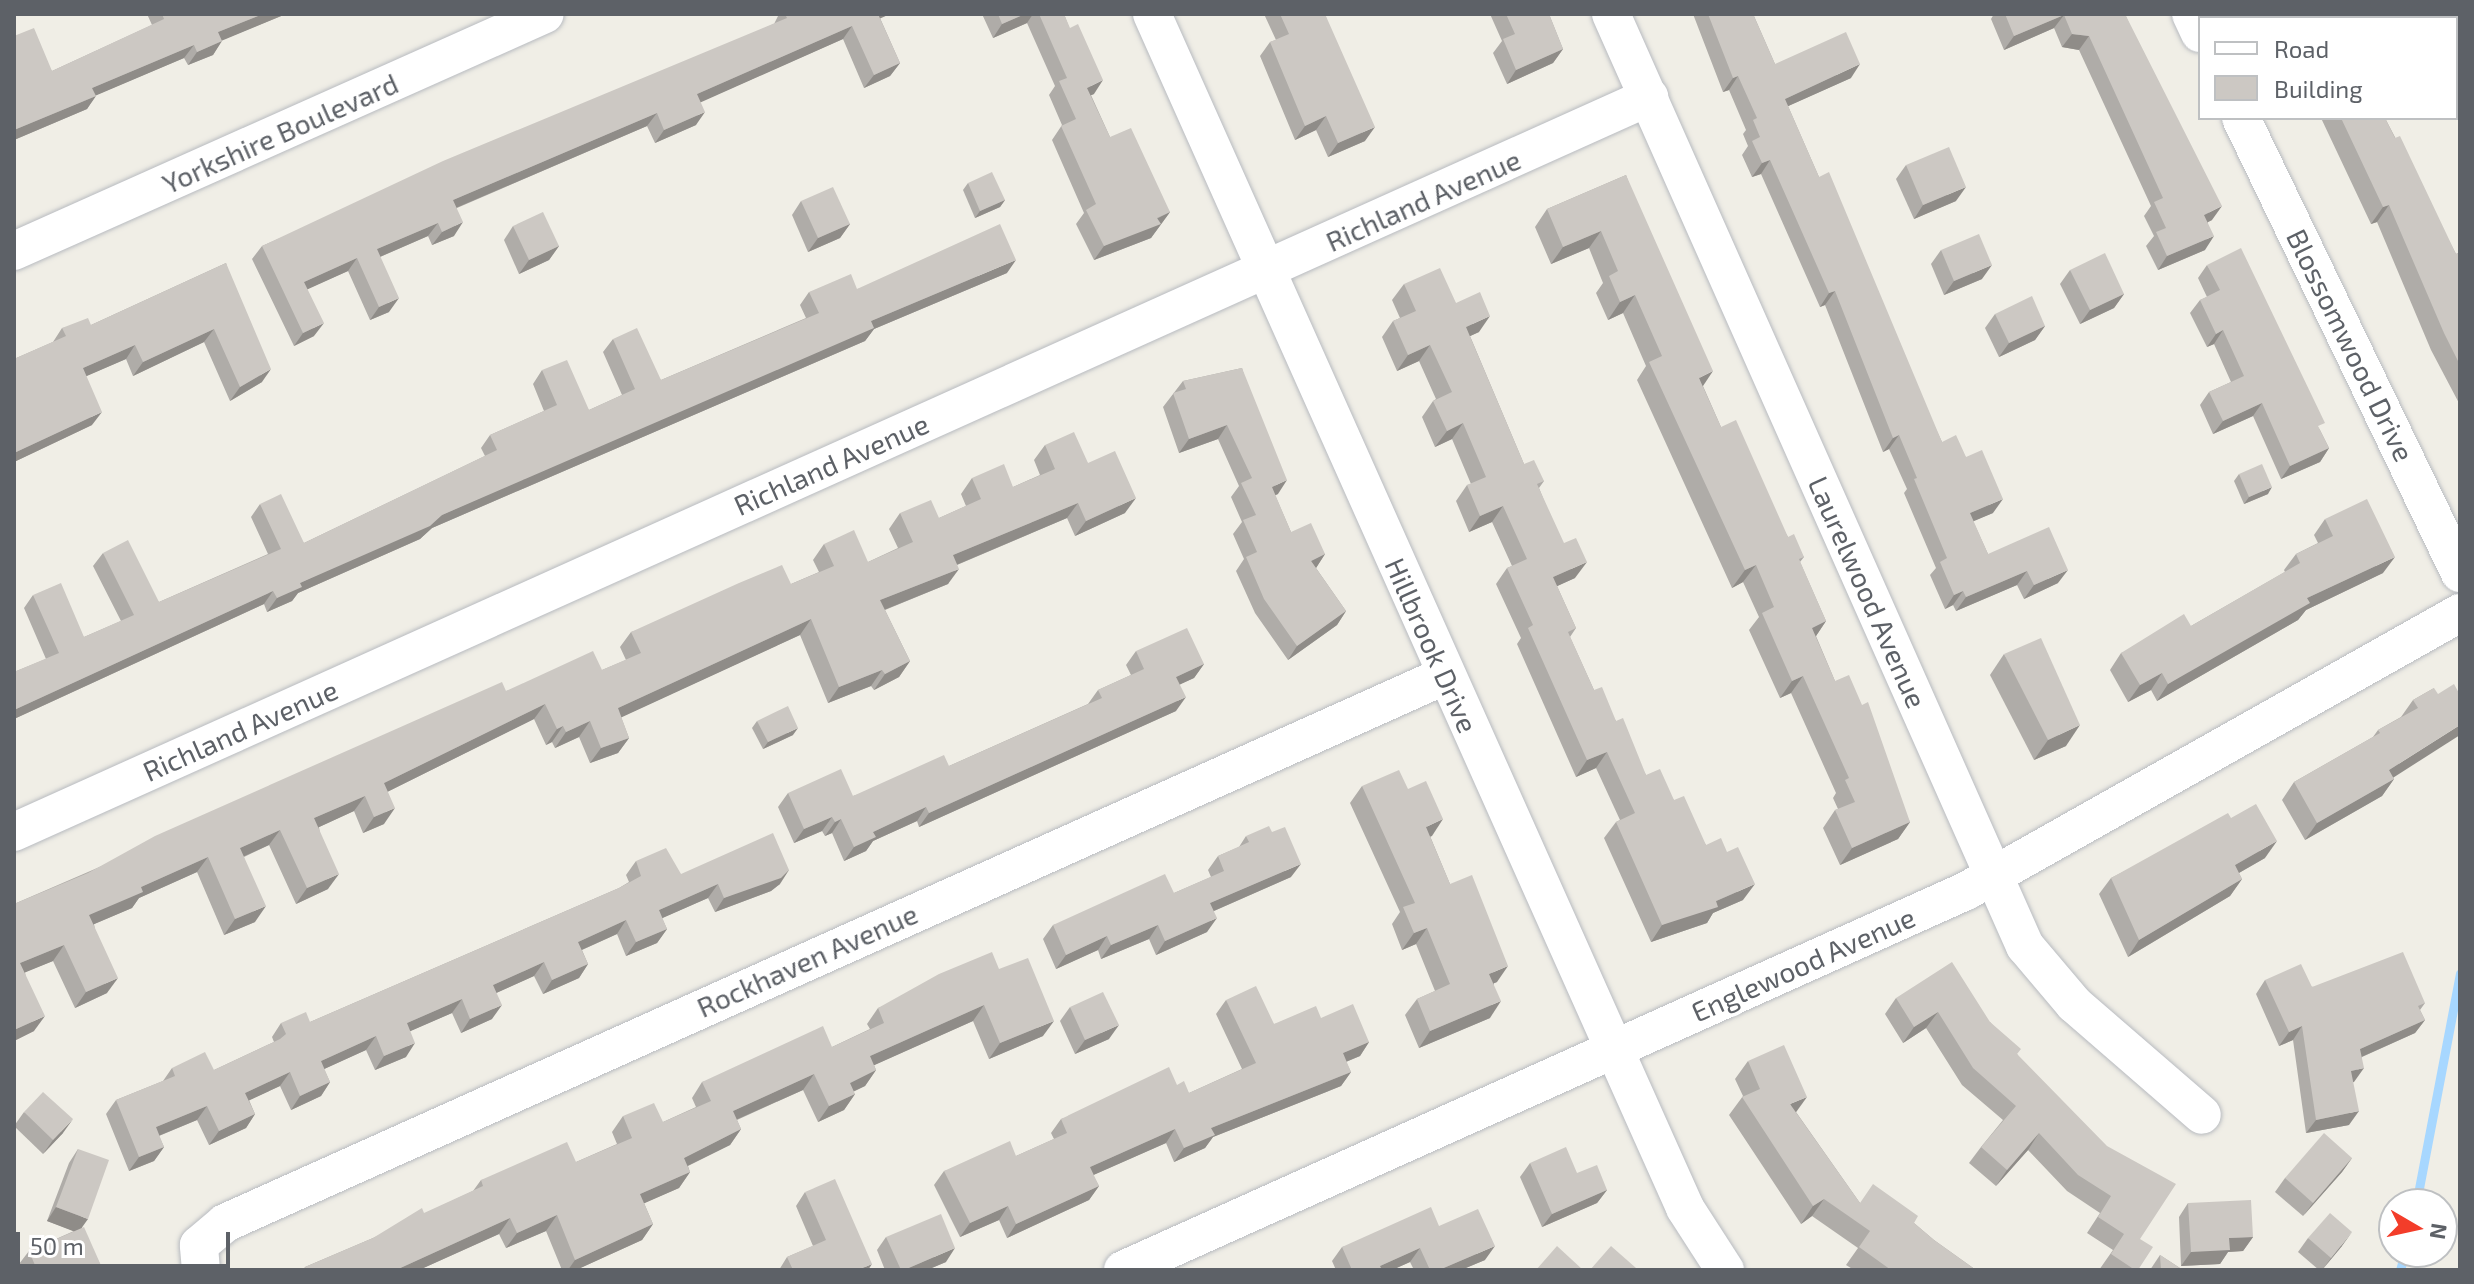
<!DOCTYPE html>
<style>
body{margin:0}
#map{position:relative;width:2474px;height:1284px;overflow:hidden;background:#f0eee6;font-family:"Exo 2",sans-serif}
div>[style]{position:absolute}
.stream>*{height:9px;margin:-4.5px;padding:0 4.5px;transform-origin:4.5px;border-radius:4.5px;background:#a7d7ff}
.roads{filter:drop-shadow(0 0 2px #b8bbc0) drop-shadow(0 0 2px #b8bbc0)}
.minor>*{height:38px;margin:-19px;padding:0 19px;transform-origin:19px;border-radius:19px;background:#fff}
.wall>*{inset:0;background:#afaca8}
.shaded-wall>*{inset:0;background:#8f8c88}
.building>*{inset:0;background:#ccc8c3}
span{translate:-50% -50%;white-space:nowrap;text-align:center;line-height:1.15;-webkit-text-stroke:7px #fff;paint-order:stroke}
.street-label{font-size:28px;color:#5d6167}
.frame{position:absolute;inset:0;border:16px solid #5d6167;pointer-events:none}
.legend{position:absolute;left:2198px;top:16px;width:260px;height:104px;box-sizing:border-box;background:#fff;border:2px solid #bec0c2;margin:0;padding:10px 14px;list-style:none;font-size:24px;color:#5d6167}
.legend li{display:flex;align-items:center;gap:16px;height:40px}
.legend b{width:40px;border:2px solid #bec0c2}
.north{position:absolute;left:2378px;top:1188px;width:80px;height:80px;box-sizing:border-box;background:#fff;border:2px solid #bec0c2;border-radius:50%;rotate:99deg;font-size:22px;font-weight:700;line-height:32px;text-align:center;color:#5d6167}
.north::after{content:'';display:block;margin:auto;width:28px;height:36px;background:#f33d2a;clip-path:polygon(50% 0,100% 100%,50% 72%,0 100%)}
.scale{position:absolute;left:16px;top:1232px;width:214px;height:36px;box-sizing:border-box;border:4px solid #5d6167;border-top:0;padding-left:10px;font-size:24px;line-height:28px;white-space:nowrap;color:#5d6167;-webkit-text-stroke:6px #fff;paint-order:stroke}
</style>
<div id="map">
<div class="stream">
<i style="left:2416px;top:1204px;width:235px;rotate:-79.2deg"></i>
<i style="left:2400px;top:1270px;width:19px;rotate:-74deg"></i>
</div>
<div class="roads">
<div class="minor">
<i style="left:1152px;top:14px;width:1308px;rotate:65.94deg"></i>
<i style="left:1685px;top:1208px;width:74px;rotate:57.2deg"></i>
<i style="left:1611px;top:14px;width:1020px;rotate:66.05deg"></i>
<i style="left:2025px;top:946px;width:76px;rotate:49.8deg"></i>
<i style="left:2074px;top:1004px;width:169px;rotate:40.9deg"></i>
<i style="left:2191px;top:14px;width:21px;rotate:65deg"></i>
<i style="left:2241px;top:118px;width:505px;rotate:64.3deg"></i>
<i style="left:14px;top:251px;width:581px;rotate:-24.05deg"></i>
<i style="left:14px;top:832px;width:1793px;rotate:-24.21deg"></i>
<i style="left:201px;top:1270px;width:25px;rotate:-95deg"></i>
<i style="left:199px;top:1245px;width:34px;rotate:-40deg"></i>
<i style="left:225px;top:1223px;width:1338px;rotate:-24.17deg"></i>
<i style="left:1123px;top:1270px;width:924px;rotate:-24.21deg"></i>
<i style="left:1966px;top:891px;width:567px;rotate:-29.37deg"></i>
</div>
</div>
<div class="wall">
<i style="clip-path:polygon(147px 14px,286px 14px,222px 40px,213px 55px,188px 65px,184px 58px,96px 95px,87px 109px,14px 140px,14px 36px,52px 71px,152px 25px)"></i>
<i style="clip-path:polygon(779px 14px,890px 14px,880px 18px,900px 63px,890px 76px,864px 88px,843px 39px,700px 102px,696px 125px,655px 143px,647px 126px,457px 208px,454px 236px,432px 245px,428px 236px,380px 257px,389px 312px,370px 320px,348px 271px,307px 289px,314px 336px,294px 346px,252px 259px,262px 246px,774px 24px)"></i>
<i style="clip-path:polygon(982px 14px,1064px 14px,1094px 94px,1091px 95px,1110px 137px,1170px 212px,1151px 238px,1094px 260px,1076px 224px,1084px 213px,1052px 140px,1062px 125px,1049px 95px,1055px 86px,1027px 23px,993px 38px)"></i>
<i style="clip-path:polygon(1264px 14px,1325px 14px,1365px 141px,1328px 157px,1316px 130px,1295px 140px,1260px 56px,1270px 42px,1276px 40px)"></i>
<i style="clip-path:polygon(1490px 14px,1549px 14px,1563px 49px,1553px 63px,1507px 84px,1493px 53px,1502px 41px)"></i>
<i style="clip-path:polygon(1693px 14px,1759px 14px,1754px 16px,1775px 64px,1851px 78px,1788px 106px,1819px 177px,1942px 442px,1966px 457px,1993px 513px,1973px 521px,1988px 554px,2058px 583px,2024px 599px,2017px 585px,1956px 611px,1953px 605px,1945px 609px,1930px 575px,1936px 568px,1904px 493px,1907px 489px,1889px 449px,1883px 452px,1825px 305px,1820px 307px,1761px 174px,1752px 177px,1742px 155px,1748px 146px,1743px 134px,1746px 130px,1729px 90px,1723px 92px)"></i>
<i style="clip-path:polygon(1994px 14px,2125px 14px,2212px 220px,2208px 222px,2205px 250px,2158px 270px,2146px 246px,2154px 236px,2144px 216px,2151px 206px,2079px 50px,2062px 47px,2054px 28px,2004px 50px,1991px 19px)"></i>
<i style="clip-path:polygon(2271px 14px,2337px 14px,2338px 18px,2273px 18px)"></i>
<i style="clip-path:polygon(2321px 118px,2385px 118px,2456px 254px,2460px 252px,2460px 405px,2431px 350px,2377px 222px,2371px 224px)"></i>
<i style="clip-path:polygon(1906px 165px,1956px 201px,1914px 219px,1896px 179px)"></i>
<i style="clip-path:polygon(1626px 175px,1703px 386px,1721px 427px,1788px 537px,1804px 557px,1800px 562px,1826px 621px,1816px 636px,1835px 681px,1910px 822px,1898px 839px,1840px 865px,1823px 828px,1835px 810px,1838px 809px,1833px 798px,1836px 793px,1791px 693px,1780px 698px,1749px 630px,1759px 617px,1743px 582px,1732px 588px,1637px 380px,1646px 366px,1623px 313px,1608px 320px,1596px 293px,1603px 283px,1589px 248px,1551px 264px,1535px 227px,1547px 209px)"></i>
<i style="clip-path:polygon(968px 183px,1005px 200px,1000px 207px,975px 218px,963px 190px)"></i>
<i style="clip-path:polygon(801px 201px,850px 224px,840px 238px,808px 252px,792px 215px)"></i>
<i style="clip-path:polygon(513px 226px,559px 246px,549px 260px,519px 274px,504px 240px)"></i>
<i style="clip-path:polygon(1941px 250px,1982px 279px,1944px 295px,1931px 264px)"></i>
<i style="clip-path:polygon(226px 263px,262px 382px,230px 401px,204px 342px,133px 376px,126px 359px,86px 376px,92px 425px,14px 462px,14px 359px,53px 342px,62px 328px,91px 325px)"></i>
<i style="clip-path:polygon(2207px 265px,2320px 430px,2329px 448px,2320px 462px,2281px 479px,2253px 416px,2213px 434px,2200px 405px,2209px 392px,2231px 382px,2214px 344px,2207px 347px,2190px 313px,2200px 300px,2207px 297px,2198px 278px)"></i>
<i style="clip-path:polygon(2070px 270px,2124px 294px,2114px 308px,2080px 324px,2060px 284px)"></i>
<i style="clip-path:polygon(1007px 273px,874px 329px,865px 341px,432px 528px,420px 539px,298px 593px,292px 601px,267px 612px,264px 604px,14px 719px,14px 672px,46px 659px,24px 608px,33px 595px,84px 637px,121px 621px,93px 566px,103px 553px,159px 602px,268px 554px,251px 517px,260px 504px,304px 543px,485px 456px,481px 448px,490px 435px,544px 411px,533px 384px,542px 370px,589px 410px,622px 395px,603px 352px,613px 339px,661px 380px,806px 318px,800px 305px,809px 292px,857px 289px)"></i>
<i style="clip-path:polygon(1404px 284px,1456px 303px,1479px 332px,1470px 336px,1524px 464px,1544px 481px,1539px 488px,1575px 578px,1557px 586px,1576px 628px,1570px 637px,1594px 690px,1616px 721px,1646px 775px,1674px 800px,1706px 845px,1743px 900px,1713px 913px,1707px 923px,1651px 942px,1604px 838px,1616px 822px,1620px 820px,1596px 768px,1576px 777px,1517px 644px,1521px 638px,1496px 584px,1507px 568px,1512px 566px,1492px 522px,1469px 532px,1456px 501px,1467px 485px,1471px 484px,1452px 439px,1435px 447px,1422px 417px,1433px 401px,1436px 399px,1419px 361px,1397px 371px,1382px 337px,1393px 321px,1400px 318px,1392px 300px)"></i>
<i style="clip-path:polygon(1995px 314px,2045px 326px,2035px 340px,1999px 357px,1985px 328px)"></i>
<i style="clip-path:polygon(1242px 368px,1278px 494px,1275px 495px,1291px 532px,1325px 554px,1316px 568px,1346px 611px,1337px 625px,1288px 660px,1255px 613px,1236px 571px,1244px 559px,1233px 534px,1242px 522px,1231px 497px,1239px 486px,1218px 439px,1179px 453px,1163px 407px,1183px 381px)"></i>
<i style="clip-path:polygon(1045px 445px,1088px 463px,1125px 513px,1075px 536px,1067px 518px,957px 565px,948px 584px,885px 610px,910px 661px,899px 677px,874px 690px,871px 686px,828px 703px,800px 635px,621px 717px,629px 738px,618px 753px,590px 763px,579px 737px,555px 748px,552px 742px,546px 745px,534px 719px,387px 792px,384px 824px,363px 833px,354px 811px,319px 827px,328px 889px,296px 904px,269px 845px,244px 857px,255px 922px,224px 935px,197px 872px,139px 898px,132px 908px,94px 924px,107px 993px,75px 1008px,53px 961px,25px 972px,34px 1031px,14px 1041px,14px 904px,506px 691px,602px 670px,626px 660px,620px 647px,631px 632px,791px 584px,819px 572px,813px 560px,824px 544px,868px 562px,898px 548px,889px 529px,900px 513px,939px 518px,966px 506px,961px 494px,972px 478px,1013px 487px,1040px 475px,1034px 460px)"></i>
<i style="clip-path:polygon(2239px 474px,2268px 494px,2244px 504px,2234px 481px)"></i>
<i style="clip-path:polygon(2325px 519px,2383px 573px,2306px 610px,2298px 620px,2157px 701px,2151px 690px,2128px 702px,2110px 670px,2121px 653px,2191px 626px,2285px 572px,2284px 570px,2296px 554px,2318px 543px,2314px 535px)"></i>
<i style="clip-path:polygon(1136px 651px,1204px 664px,1194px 678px,1180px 684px,1176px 711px,919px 827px,917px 821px,873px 841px,866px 851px,844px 861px,832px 833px,825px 836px,822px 831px,794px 843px,778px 807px,788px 793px,853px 796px,949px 766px,1088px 704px,1098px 690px,1131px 675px,1126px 665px)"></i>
<i style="clip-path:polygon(2004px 654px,2066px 746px,2034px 760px,1990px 675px)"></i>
<i style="clip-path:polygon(2434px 688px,2393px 777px,2394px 779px,2382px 796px,2305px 840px,2282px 800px,2294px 782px,2373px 737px,2378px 730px,2401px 717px,2413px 700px)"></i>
<i style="clip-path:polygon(757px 721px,793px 735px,763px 749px,752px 728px)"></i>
<i style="clip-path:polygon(1362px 786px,1408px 789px,1432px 836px,1430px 836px,1450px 884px,1497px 982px,1494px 983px,1490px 1018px,1419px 1048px,1405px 1015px,1417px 999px,1435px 991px,1416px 944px,1402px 950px,1392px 924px,1400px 912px,1350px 803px)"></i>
<i style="clip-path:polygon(2231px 818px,2265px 858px,2239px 873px,2242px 879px,2230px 896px,2128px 957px,2099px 894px,2111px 878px)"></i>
<i style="clip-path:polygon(1246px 836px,1291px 877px,1214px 911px,1207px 932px,1156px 955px,1149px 939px,1101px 959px,1098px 950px,1056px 969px,1043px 939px,1053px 925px,1174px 893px,1211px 877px,1208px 870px,1218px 856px,1239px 847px)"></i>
<i style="clip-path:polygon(636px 861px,681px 874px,780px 884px,771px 891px,715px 912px,708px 898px,662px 918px,667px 929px,657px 943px,626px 956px,617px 934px,582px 950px,588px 964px,579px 978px,543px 994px,534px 976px,496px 993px,492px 1019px,461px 1033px,452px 1013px,410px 1031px,406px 1057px,375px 1070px,366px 1050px,324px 1069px,330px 1082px,321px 1096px,291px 1110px,280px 1086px,249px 1100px,255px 1114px,246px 1128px,209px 1145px,197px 1120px,159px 1136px,164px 1147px,154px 1161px,129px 1171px,106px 1114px,116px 1100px,163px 1081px,172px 1068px,214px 1070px,274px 1042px,272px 1037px,281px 1023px,310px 1022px,619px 888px,629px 882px,626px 875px)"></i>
<i style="clip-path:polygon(999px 969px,1043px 1036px,989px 1059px,973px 1021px,874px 1065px,876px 1070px,865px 1086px,853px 1092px,855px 1094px,844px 1110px,818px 1122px,803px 1090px,737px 1120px,741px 1129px,730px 1145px,688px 1166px,690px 1172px,679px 1188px,644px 1203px,653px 1224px,642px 1240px,576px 1270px,562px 1270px,546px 1231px,506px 1248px,499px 1234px,419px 1270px,303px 1270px,305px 1267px,373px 1238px,473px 1191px,481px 1180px,576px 1162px,617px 1144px,612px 1132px,623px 1116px,663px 1122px,696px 1107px,692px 1098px,702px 1082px,832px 1047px,870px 1029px,867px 1024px,878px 1008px)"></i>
<i style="clip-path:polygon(2265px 980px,2425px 1003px,2420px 1010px,2425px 1020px,2415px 1033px,2362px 1057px,2353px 1082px,2349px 1125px,2306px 1133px,2293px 1040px,2279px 1046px,2256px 994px)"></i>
<i style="clip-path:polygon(1896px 998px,1990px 1022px,2017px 1054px,2140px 1239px,2138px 1270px,2099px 1270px,2113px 1250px,2087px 1233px,2100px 1213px,2067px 1191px,2028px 1150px,1996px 1186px,1969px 1163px,1981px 1147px,2003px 1120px,1962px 1085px,1926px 1028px,1903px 1043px,1885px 1014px)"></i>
<i style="clip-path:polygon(1226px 1000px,1274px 1024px,1321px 1018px,1369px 1042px,1360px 1056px,1346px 1062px,1351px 1072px,1341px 1086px,1213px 1137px,1205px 1148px,1174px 1162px,1166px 1143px,1093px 1175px,1099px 1186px,1089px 1200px,1007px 1238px,999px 1220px,960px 1237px,934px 1185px,944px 1171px,1016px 1156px,1054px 1139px,1051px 1133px,1061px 1119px,1177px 1085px,1189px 1093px,1242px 1069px,1216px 1014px)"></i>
<i style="clip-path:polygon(1070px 1007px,1109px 1039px,1075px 1054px,1060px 1021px)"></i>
<i style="clip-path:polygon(1748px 1061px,1796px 1112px,1860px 1203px,1914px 1223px,1934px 1240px,1976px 1270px,1854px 1270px,1846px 1265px,1858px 1248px,1812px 1216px,1801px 1224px,1729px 1115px,1743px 1096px,1735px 1079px)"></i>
<i style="clip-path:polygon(24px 1112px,63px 1133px,43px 1154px,14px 1126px)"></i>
<i style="clip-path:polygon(78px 1149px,82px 1228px,103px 1270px,22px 1270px,19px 1264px,29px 1251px,74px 1231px,47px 1221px,69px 1163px)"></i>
<i style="clip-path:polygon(2352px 1158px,2342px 1172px,2303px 1216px,2275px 1192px,2285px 1178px)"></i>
<i style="clip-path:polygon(1530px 1163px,1577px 1173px,1607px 1190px,1597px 1203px,1542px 1227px,1520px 1177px)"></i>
<i style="clip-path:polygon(805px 1192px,868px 1270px,779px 1270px,787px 1257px,813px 1246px,796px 1206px)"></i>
<i style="clip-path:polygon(2188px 1203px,2253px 1237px,2243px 1251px,2228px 1252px,2220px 1264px,2181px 1266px,2179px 1217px)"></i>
<i style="clip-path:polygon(1439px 1226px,1485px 1260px,1461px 1270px,1414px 1270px,1410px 1262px,1392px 1270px,1336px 1270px,1332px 1261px,1342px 1247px)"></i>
<i style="clip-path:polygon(886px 1237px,946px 1262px,927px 1270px,885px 1270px,877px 1250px)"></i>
<i style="clip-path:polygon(2308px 1238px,2342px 1246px,2322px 1270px,2319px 1270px,2298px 1252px)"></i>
<i style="clip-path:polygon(2160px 1255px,2183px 1270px,2150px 1270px)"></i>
</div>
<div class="shaded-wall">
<i style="clip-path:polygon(263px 14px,286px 14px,209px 46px,218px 32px)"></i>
<i style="clip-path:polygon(874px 14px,890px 14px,868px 24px)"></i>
<i style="clip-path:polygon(1025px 14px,1033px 14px,1027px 23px,993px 38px,1002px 24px)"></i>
<i style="clip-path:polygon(2064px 15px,2054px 28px,2004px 50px,2014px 36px)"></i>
<i style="clip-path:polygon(852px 26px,843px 39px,688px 108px,697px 94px)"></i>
<i style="clip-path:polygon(2072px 34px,2089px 36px,2079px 50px,2062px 47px)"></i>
<i style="clip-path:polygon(222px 41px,213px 55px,188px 65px,197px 52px)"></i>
<i style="clip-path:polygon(194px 45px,184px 58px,83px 101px,92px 88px)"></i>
<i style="clip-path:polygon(1563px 49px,1553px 63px,1507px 84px,1516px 70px)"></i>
<i style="clip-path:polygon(900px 63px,890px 76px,864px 88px,874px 75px)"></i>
<i style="clip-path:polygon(1860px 64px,1851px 78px,1775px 112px,1785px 99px)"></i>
<i style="clip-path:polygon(1738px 76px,1729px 90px,1723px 92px,1733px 78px)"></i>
<i style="clip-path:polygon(1103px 80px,1094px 94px,1077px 101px,1087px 88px)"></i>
<i style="clip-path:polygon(96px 96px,87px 109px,14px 140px,14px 130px)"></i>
<i style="clip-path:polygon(705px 112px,696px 125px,655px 143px,664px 130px)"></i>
<i style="clip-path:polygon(657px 113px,647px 126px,444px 213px,453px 200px)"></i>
<i style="clip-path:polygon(1326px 116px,1316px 130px,1295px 140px,1305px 126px)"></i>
<i style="clip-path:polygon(1375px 127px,1365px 141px,1328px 157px,1338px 143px)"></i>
<i style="clip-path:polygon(1770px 160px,1761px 174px,1752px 177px,1762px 163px)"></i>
<i style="clip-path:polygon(1966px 187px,1956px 201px,1914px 219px,1923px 205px)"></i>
<i style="clip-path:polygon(1005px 200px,1000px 207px,975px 218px,980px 211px)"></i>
<i style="clip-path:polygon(2389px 205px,2377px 222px,2371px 224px,2383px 207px)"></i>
<i style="clip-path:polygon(2222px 206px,2212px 220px,2194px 229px,2204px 215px)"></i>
<i style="clip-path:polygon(1170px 212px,1151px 238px,1094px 260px,1104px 246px)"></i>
<i style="clip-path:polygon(463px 222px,454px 236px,432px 245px,442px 232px)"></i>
<i style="clip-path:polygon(438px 223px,428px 236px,368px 262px,377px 249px)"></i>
<i style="clip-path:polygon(850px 224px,840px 238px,808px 252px,818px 238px)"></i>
<i style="clip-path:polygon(1601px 231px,1589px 248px,1551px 264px,1563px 247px)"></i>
<i style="clip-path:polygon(2214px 236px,2205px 250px,2158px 270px,2167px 256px)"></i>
<i style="clip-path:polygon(559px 246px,549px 260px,519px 274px,529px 260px)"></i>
<i style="clip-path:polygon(357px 258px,348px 271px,295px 295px,304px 282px)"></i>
<i style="clip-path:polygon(1016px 260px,1007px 273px,874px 329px,865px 341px,432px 528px,420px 539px,298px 593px,292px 601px,267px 612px,277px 598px,300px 583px,442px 515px,871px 321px)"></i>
<i style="clip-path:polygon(1992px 265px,1982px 279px,1944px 295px,1954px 281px)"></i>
<i style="clip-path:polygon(1835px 291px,1825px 305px,1820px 307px,1829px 293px)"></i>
<i style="clip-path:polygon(2124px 294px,2114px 308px,2080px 324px,2090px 310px)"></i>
<i style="clip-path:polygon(1635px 295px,1623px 313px,1608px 320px,1620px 302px)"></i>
<i style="clip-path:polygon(399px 298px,389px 312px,370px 320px,379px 307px)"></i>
<i style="clip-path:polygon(1490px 316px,1479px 332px,1455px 343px,1466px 327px)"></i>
<i style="clip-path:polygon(324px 323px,314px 336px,294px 346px,303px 333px)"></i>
<i style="clip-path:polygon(2045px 326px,2035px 340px,1999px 357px,2009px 343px)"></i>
<i style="clip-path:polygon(214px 329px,204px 342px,133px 376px,143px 362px)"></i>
<i style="clip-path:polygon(2223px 330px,2214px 344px,2207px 347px,2216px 334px)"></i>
<i style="clip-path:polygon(135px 345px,126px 359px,73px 382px,83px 368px)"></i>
<i style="clip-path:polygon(1430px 345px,1419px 361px,1397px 371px,1408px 355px)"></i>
<i style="clip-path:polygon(271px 369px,262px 382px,230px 401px,240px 387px)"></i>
<i style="clip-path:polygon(1713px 371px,1701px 389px,1699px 378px)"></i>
<i style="clip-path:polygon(2262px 403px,2253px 416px,2213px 434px,2223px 421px)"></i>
<i style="clip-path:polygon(102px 412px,92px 425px,14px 462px,14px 453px)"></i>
<i style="clip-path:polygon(1463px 423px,1452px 439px,1435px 447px,1447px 431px)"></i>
<i style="clip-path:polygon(1227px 425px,1218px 439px,1179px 453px,1189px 439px)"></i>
<i style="clip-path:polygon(1899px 435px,1889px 449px,1883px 452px,1893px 438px)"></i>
<i style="clip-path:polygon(2329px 448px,2320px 462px,2281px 479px,2290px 466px)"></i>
<i style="clip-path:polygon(1287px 480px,1278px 494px,1262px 501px,1272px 487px)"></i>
<i style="clip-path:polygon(2272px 487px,2268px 494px,2244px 504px,2249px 497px)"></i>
<i style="clip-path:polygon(1136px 498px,1125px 513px,1075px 536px,1086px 521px)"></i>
<i style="clip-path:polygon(2003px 499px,1993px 513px,1960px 527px,1970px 513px)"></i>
<i style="clip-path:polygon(1078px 503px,1067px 518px,942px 571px,953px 555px)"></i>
<i style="clip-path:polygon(1503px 506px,1492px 522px,1469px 532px,1480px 516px)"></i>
<i style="clip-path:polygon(1325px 554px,1316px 568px,1311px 561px)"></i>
<i style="clip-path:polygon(2395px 557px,2383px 573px,2306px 610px,2298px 620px,2157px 701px,2168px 684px,2307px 598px)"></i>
<i style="clip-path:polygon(1587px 562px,1575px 578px,1542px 593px,1553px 577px)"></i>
<i style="clip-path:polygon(1756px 565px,1743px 582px,1732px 588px,1745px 570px)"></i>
<i style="clip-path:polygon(959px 569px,948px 584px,869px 616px,880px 600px)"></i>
<i style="clip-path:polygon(2068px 570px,2058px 583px,2024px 599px,2034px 585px)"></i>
<i style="clip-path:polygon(2027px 571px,2017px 585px,1956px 611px,1966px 597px)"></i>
<i style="clip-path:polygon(273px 591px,264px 604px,14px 719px,14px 710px)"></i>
<i style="clip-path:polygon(1963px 591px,1953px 605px,1945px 609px,1954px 595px)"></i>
<i style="clip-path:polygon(1346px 611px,1337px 625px,1288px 660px,1297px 646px)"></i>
<i style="clip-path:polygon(811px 619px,800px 635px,607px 724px,618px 708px)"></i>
<i style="clip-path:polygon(1826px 621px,1814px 639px,1812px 628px)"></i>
<i style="clip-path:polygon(910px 661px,899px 677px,874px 690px,885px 674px)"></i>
<i style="clip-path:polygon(1204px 664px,1194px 678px,1166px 691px,1176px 677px)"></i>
<i style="clip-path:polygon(882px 670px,871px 686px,828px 703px,839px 687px)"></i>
<i style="clip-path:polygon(2162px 673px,2151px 690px,2128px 702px,2140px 685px)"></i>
<i style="clip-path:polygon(1803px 676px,1791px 693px,1780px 698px,1792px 681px)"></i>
<i style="clip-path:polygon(1186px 697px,1176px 711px,919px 827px,929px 813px)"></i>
<i style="clip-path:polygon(545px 704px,534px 719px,373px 799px,384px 783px)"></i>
<i style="clip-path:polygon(590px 721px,579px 737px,555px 748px,566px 732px)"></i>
<i style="clip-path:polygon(2080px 725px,2066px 746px,2034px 760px,2048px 740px)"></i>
<i style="clip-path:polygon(2460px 725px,2460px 735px,2377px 788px,2389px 770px)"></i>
<i style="clip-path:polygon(563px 726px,552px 742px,546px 745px,557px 729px)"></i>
<i style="clip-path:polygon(798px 728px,793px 735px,763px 749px,768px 742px)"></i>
<i style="clip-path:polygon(629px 738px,618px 753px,590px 763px,601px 748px)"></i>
<i style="clip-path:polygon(1607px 752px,1596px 768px,1576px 777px,1587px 760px)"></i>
<i style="clip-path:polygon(2394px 779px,2382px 796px,2305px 840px,2317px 823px)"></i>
<i style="clip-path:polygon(365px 796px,354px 811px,304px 834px,314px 818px)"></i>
<i style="clip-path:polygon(926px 807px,917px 821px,873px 841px,866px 851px,844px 861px,854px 847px,873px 832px)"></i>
<i style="clip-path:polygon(395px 808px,384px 824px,363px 833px,374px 817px)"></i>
<i style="clip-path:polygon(832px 817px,822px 831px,794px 843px,804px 829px)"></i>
<i style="clip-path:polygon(841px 819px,832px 833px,825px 836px,835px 822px)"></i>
<i style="clip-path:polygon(1443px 819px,1432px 836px,1415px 843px,1426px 827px)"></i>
<i style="clip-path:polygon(1910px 822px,1898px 839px,1840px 865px,1852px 848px)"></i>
<i style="clip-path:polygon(280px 830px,269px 845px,229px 863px,240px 848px)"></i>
<i style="clip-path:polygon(2277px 841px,2265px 858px,2223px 882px,2235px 865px)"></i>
<i style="clip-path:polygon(208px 857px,197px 872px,139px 898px,132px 908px,78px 931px,89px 915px,141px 887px)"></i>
<i style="clip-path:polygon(1301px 864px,1291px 877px,1200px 917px,1210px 903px)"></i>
<i style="clip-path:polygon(789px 870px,780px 884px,771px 891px,715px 912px,724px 898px)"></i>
<i style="clip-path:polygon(339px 874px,328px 889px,296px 904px,307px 888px)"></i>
<i style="clip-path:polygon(2242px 879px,2230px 896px,2128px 957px,2139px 940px)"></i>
<i style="clip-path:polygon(718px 884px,708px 898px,649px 924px,659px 910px)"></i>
<i style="clip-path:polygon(1755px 884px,1743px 900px,1713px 913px,1707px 923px,1651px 942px,1662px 925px)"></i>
<i style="clip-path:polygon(266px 906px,255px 922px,224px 935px,235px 919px)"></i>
<i style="clip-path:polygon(1217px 918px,1207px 932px,1156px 955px,1165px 941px)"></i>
<i style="clip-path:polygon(626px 920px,617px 934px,568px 956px,578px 942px)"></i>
<i style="clip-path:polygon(1158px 925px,1149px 939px,1101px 959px,1111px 945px)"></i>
<i style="clip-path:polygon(1427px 928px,1416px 944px,1402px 950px,1414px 933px)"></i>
<i style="clip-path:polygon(667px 929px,657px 943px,626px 956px,636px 942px)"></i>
<i style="clip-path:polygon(1107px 936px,1098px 950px,1056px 969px,1066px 955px)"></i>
<i style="clip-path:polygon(64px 945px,53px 961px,14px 977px,20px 963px)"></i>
<i style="clip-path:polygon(544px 962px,534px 976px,483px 999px,493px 985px)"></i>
<i style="clip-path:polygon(588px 964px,579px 978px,543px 994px,552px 980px)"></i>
<i style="clip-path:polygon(1508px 966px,1497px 982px,1478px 990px,1489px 974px)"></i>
<i style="clip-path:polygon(118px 978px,107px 993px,75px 1008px,86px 992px)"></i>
<i style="clip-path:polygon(462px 999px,452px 1013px,397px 1037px,407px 1023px)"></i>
<i style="clip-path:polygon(1501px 1001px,1490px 1018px,1419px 1048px,1430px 1031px)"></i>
<i style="clip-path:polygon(502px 1005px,492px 1019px,461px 1033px,470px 1019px)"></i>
<i style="clip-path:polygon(984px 1005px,973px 1021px,859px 1072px,870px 1056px)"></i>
<i style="clip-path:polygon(1938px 1012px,1926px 1028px,1903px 1043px,1914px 1027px)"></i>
<i style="clip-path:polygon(45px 1016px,34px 1031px,14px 1041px,14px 1030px)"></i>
<i style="clip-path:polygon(2425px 1020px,2415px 1033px,2350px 1062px,2360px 1049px)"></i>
<i style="clip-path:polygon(1054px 1021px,1043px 1036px,989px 1059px,1000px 1043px)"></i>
<i style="clip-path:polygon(1119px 1025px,1109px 1039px,1075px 1054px,1085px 1040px)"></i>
<i style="clip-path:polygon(2302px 1026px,2293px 1040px,2279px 1046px,2289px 1032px)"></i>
<i style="clip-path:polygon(376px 1036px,366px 1050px,311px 1075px,321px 1061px)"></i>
<i style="clip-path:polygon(1369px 1042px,1360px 1056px,1333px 1067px,1343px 1053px)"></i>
<i style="clip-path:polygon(415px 1043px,406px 1057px,375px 1070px,384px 1056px)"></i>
<i style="clip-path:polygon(2364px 1068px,2354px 1082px,2341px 1085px,2351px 1071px)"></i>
<i style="clip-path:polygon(876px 1070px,865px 1086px,839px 1098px,850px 1083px)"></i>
<i style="clip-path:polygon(290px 1072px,280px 1086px,235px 1107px,245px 1093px)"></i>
<i style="clip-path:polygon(1351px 1072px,1341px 1086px,1213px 1137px,1205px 1148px,1174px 1162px,1184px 1148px,1211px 1128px)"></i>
<i style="clip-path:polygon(814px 1074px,803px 1090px,722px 1126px,733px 1111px)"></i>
<i style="clip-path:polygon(330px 1082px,321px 1096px,291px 1110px,300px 1096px)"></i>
<i style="clip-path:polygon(855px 1094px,844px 1110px,818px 1122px,829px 1106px)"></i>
<i style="clip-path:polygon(1807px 1097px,1794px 1115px,1790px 1104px)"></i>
<i style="clip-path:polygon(207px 1106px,197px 1120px,146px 1141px,156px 1127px)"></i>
<i style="clip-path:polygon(2359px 1111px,2349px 1125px,2306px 1133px,2316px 1120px)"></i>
<i style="clip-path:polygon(255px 1114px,246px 1128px,209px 1145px,219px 1131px)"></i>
<i style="clip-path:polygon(73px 1119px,63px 1133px,43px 1154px,53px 1140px)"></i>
<i style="clip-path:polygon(741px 1129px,730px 1145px,673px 1173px,684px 1158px)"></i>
<i style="clip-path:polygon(1175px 1129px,1166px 1143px,1080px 1181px,1090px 1167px)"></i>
<i style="clip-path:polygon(2039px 1133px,2028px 1150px,1996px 1186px,2007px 1170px)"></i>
<i style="clip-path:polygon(164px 1147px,154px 1161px,129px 1171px,139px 1157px)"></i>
<i style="clip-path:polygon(2352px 1158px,2342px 1172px,2303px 1216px,2313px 1203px)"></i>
<i style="clip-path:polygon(690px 1172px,679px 1188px,629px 1210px,640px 1194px)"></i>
<i style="clip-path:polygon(1099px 1186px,1089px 1200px,1007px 1238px,1016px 1224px)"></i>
<i style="clip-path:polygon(1607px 1190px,1597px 1203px,1542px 1227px,1552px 1214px)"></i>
<i style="clip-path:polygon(1824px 1199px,1812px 1216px,1801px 1224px,1813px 1206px)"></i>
<i style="clip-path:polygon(1008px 1206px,999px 1220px,960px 1237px,970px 1223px)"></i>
<i style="clip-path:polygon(56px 1207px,88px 1219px,78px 1233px,47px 1221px)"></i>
<i style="clip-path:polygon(557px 1215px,546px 1231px,506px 1248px,517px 1233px)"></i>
<i style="clip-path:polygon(510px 1218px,499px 1234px,419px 1270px,396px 1270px)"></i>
<i style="clip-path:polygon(653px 1224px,642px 1240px,576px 1270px,568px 1270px,575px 1260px)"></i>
<i style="clip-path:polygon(2352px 1232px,2342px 1246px,2322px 1270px,2331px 1258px)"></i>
<i style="clip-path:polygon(2253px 1237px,2243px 1251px,2228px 1252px,2220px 1264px,2181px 1266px,2191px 1252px,2229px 1238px)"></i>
<i style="clip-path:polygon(1495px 1246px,1485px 1260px,1461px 1270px,1439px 1270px)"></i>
<i style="clip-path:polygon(955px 1248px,946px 1262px,927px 1270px,904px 1270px)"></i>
<i style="clip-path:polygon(1420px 1248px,1410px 1262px,1392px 1270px,1377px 1270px,1380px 1266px)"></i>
<i style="clip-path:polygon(872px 1264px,868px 1270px,858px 1270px)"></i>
</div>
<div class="building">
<i style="clip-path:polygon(162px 14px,263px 14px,218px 32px,222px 41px,197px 52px,194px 45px,92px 88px,96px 96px,14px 130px,14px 68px,16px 68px,14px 64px,14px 36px,34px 28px,52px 71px,164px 19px)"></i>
<i style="clip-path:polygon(785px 14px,878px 14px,900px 63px,874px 75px,852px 26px,697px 94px,705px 112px,664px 130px,657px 113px,453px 200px,463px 222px,442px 232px,438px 223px,377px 249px,399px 298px,379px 307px,357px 258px,304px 282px,324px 323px,303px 333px,262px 246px,443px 161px,787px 18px)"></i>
<i style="clip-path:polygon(998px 14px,1025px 14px,1002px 24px)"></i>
<i style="clip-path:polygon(1039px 14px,1064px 14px,1070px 28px,1078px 24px,1103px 80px,1087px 88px,1110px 137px,1131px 128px,1170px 212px,1157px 218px,1161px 224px,1104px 246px,1086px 210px,1096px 204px,1061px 126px,1076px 119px,1059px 81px,1067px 78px)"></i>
<i style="clip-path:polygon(1280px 14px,1325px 14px,1375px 127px,1338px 143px,1326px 116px,1305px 126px,1270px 42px,1289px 34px)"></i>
<i style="clip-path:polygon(1506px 14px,1549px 14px,1563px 49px,1516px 70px,1503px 39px,1515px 34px)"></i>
<i style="clip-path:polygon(1708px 14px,1753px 14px,1775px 64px,1846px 32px,1860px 64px,1785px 99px,1819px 177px,1829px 172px,1942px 442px,1956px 435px,1966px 457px,1982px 450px,2003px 499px,1970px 513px,1988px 554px,2049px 527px,2068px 570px,2034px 585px,2027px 571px,1966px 597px,1963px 591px,1954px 595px,1940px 562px,1947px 558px,1914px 479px,1917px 478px,1899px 435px,1893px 438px,1835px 291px,1829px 293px,1770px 160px,1762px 163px,1752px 141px,1760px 137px,1753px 120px,1757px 118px,1738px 76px,1733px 78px)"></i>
<i style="clip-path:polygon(2005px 14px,2125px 14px,2222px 206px,2204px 215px,2214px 236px,2167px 256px,2156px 232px,2166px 228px,2154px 202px,2163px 198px,2089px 36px,2072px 34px,2064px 15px,2014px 36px)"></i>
<i style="clip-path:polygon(2291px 14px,2337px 14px,2338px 18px,2293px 18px)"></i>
<i style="clip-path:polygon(2341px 118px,2385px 118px,2395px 138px,2400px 136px,2456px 254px,2460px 252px,2460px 365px,2444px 333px,2389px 205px,2383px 207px)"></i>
<i style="clip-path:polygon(1949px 147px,1966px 187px,1923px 205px,1906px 165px)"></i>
<i style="clip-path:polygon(992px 172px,1005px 200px,980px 211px,968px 183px)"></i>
<i style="clip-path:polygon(1626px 175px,1713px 371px,1699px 378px,1721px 427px,1736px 420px,1788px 537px,1794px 534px,1804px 557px,1799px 559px,1826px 621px,1812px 628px,1835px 681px,1849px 675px,1862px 705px,1868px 702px,1910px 822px,1852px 848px,1835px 810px,1855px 802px,1845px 780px,1849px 778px,1803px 676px,1792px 681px,1762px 613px,1774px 607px,1756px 565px,1745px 570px,1649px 362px,1662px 356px,1635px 295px,1620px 302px,1609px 276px,1618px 271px,1601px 231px,1563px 247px,1547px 209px)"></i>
<i style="clip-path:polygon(833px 187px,850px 224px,818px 238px,801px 201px)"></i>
<i style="clip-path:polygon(543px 212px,559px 246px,529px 260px,513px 226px)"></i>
<i style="clip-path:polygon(1000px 224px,1016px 260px,871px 321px,874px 328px,442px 515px,430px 526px,300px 583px,302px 587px,277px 598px,273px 591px,14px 710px,14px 672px,59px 653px,33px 595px,61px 583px,84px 637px,134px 615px,103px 553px,128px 540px,159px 602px,281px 549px,260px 504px,281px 494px,304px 543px,497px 450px,490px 435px,557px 405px,542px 370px,567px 360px,589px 410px,635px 389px,613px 339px,637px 328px,661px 380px,819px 313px,809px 292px,851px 274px,857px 289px)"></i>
<i style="clip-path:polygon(1979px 234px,1992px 265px,1954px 281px,1941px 250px)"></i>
<i style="clip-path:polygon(2241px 248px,2325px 423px,2318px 426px,2329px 448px,2290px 466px,2262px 403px,2223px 421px,2209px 392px,2244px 376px,2223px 330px,2216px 334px,2200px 300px,2220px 290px,2207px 265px)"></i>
<i style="clip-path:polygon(2105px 253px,2124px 294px,2090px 310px,2070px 270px)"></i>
<i style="clip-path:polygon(226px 263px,271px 369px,240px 387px,214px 329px,143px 362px,135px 345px,83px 368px,102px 412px,14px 453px,14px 359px,66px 336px,62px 328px,88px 318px,91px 325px)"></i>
<i style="clip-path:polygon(1440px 268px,1456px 303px,1480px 292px,1490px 316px,1466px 327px,1524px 464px,1534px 460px,1544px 481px,1537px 484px,1564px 543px,1576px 538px,1587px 562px,1553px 577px,1576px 628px,1568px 632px,1594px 690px,1602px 687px,1616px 721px,1623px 718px,1646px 775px,1660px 769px,1674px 800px,1684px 796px,1706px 845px,1721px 838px,1727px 852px,1738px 847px,1755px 884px,1716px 901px,1718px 907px,1662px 925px,1616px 822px,1635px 813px,1607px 752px,1587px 760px,1528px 628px,1533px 625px,1507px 568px,1527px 559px,1503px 506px,1480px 516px,1467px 485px,1486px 477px,1463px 423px,1447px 431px,1433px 401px,1452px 392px,1430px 345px,1408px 355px,1393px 321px,1416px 311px,1404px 284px)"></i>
<i style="clip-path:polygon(2032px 296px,2045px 326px,2009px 343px,1995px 314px)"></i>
<i style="clip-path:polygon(1242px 368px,1287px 480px,1272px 487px,1291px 532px,1311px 523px,1325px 554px,1311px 561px,1346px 611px,1297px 646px,1264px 599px,1246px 557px,1257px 552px,1243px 520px,1256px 515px,1241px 483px,1252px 478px,1227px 425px,1189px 439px,1173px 393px,1186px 389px,1183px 381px)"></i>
<i style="clip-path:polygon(1074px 432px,1088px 463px,1115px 451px,1136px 498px,1086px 521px,1078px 503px,953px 555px,959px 569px,880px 600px,910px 661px,885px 674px,882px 670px,839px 687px,811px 619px,618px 708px,629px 738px,601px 748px,590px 721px,566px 732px,563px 726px,557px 729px,545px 704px,384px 783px,395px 808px,374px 817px,365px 796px,314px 818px,339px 874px,307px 888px,280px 830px,240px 848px,266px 906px,235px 919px,208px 857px,141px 887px,143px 892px,89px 915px,118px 978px,86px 992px,64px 945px,20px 963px,45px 1016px,14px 1030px,14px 904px,88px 873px,155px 836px,502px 682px,506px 691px,593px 651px,602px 670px,641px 653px,631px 632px,739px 583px,782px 565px,791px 584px,834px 566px,824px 544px,854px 530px,868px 562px,913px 542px,900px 513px,931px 500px,939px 518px,981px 499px,972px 478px,1004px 464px,1013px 487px,1055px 469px,1045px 445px)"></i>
<i style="clip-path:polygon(2262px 464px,2272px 487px,2249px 497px,2239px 474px)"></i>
<i style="clip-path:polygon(2367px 499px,2395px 557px,2307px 598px,2310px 603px,2168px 684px,2162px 673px,2140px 685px,2121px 653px,2184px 614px,2191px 626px,2300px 563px,2296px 554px,2333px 536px,2325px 519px)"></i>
<i style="clip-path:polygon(1187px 628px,1204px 664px,1176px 677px,1186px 697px,929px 813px,926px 807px,873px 832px,876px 837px,854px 847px,841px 819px,835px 822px,832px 817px,804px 829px,788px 793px,841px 769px,853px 796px,944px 755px,949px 766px,1102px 698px,1098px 690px,1144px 669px,1136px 651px)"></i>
<i style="clip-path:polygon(2041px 638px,2080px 725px,2048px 740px,2004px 654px)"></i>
<i style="clip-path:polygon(2454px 684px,2460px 695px,2460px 725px,2389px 770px,2394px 779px,2317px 823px,2294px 782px,2380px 733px,2378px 730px,2418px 708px,2413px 700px,2434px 688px,2438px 694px)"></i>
<i style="clip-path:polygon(788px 706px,798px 728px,768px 742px,757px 721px)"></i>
<i style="clip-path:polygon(1399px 770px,1408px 789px,1426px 781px,1443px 819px,1426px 827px,1450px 884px,1472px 875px,1508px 966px,1489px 974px,1501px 1001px,1430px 1031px,1417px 999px,1450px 984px,1427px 928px,1414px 933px,1403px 907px,1415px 903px,1362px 786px)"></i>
<i style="clip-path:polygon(2256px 804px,2277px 841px,2235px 865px,2242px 879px,2139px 940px,2111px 878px,2228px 813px,2231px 818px)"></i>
<i style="clip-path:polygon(1269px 826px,1272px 832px,1285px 827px,1301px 864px,1210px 903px,1217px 918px,1165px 941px,1158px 925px,1111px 945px,1107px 936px,1066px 955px,1053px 925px,1165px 874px,1174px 893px,1224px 871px,1218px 856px,1249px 842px,1246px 836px)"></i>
<i style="clip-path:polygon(773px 833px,789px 870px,781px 878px,724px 898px,718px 884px,659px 910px,667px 929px,636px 942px,626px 920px,578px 942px,588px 964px,552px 980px,544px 962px,493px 985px,502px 1005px,470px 1019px,462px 999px,407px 1023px,415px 1043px,384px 1056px,376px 1036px,321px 1061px,330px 1082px,300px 1096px,290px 1072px,245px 1093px,255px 1114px,219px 1131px,207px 1106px,156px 1127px,164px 1147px,139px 1157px,116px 1100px,175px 1076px,172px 1068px,205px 1052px,214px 1070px,280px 1039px,286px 1034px,281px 1023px,306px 1012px,310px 1022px,619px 888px,641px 876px,636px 861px,666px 848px,681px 874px)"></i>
<i style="clip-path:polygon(992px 952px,999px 969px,1028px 958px,1054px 1021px,1000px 1043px,984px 1005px,870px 1056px,876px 1070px,850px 1083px,855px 1094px,829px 1106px,814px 1074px,733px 1111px,741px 1129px,684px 1158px,690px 1172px,640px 1194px,653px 1224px,575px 1260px,557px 1215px,517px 1233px,510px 1218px,396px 1270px,306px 1270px,305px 1267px,373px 1238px,422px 1208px,424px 1213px,483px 1186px,481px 1180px,567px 1142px,576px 1162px,632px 1138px,623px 1116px,654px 1103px,663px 1122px,711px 1101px,702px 1082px,823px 1026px,832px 1047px,884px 1023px,878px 1008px,939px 974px)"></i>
<i style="clip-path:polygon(2403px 952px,2425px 1003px,2418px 1006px,2425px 1020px,2360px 1049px,2364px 1068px,2351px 1071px,2359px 1111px,2316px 1120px,2302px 1026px,2289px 1032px,2265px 980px,2301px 964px,2312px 987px)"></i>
<i style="clip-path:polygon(1952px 962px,1990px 1022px,2021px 1049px,2017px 1054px,2107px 1146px,2176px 1184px,2140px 1239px,2153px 1247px,2138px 1270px,2135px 1270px,2111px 1254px,2124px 1234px,2098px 1217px,2111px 1196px,2078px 1175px,2039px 1133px,2007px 1170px,1981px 1147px,2016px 1106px,1973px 1068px,1938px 1012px,1914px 1027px,1896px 998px)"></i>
<i style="clip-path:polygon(1256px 986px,1274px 1024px,1316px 1006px,1321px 1018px,1353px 1004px,1369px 1042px,1343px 1053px,1351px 1072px,1211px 1128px,1215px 1135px,1184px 1148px,1175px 1129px,1090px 1167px,1099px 1186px,1016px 1224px,1008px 1206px,970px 1223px,944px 1171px,1010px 1141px,1016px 1156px,1067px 1133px,1061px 1119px,1169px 1067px,1177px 1085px,1184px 1081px,1189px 1093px,1256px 1063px,1226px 1000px)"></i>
<i style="clip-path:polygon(1103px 992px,1119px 1025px,1085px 1040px,1070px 1007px)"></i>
<i style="clip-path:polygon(1784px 1045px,1807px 1097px,1790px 1104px,1860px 1203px,1873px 1184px,1918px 1216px,1914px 1223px,1934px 1240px,1976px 1270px,1891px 1270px,1859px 1247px,1870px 1231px,1824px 1199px,1813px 1206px,1742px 1097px,1760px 1089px,1748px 1061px)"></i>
<i style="clip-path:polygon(43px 1092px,73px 1119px,53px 1140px,24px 1112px)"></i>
<i style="clip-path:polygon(2324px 1133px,2352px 1158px,2313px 1203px,2285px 1178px)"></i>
<i style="clip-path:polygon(1566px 1147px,1577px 1173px,1597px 1165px,1607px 1190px,1552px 1214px,1530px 1163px)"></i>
<i style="clip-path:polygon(78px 1149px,109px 1160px,88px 1219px,56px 1207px)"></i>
<i style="clip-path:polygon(835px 1179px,872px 1264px,858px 1270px,793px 1270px,787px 1257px,826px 1240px,805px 1192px)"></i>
<i style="clip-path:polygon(2251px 1200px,2253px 1237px,2229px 1238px,2230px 1250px,2191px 1252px,2188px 1203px)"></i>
<i style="clip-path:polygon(1431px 1207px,1439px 1226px,1478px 1209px,1495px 1246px,1439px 1270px,1430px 1270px,1420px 1248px,1380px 1266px,1382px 1270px,1352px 1270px,1342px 1247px)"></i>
<i style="clip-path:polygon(2330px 1213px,2352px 1232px,2331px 1258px,2308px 1238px)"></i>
<i style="clip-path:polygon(941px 1214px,955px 1248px,904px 1270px,901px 1270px,886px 1237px)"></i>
<i style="clip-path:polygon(84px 1227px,103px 1270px,37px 1270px,29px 1251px)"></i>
<i style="clip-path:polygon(1557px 1246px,1583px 1270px,1536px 1270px)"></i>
<i style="clip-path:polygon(1611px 1246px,1636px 1268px,1635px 1270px,1590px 1270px)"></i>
<i style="clip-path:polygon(2160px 1255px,2183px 1270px,2161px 1270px)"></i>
</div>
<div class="street-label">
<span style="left:280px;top:133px;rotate:-24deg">Yorkshire Boulevard</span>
<span style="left:1423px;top:200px;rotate:-24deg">Richland Avenue</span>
<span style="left:2351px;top:345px;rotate:64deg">Blossomwood Drive</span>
<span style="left:831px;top:464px;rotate:-24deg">Richland Avenue</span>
<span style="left:1868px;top:592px;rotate:66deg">Laurelwood Avenue</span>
<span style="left:1432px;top:645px;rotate:66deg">Hillbrook Drive</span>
<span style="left:240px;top:730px;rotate:-24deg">Richland Avenue</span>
<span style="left:807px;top:960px;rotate:-24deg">Rockhaven Avenue</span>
<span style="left:1803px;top:964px;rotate:-24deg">Englewood Avenue</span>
</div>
<div class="frame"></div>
<ul class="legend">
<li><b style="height:10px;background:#fff"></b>Road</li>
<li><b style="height:22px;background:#ccc8c3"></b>Building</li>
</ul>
<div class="north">N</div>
<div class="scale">50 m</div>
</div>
